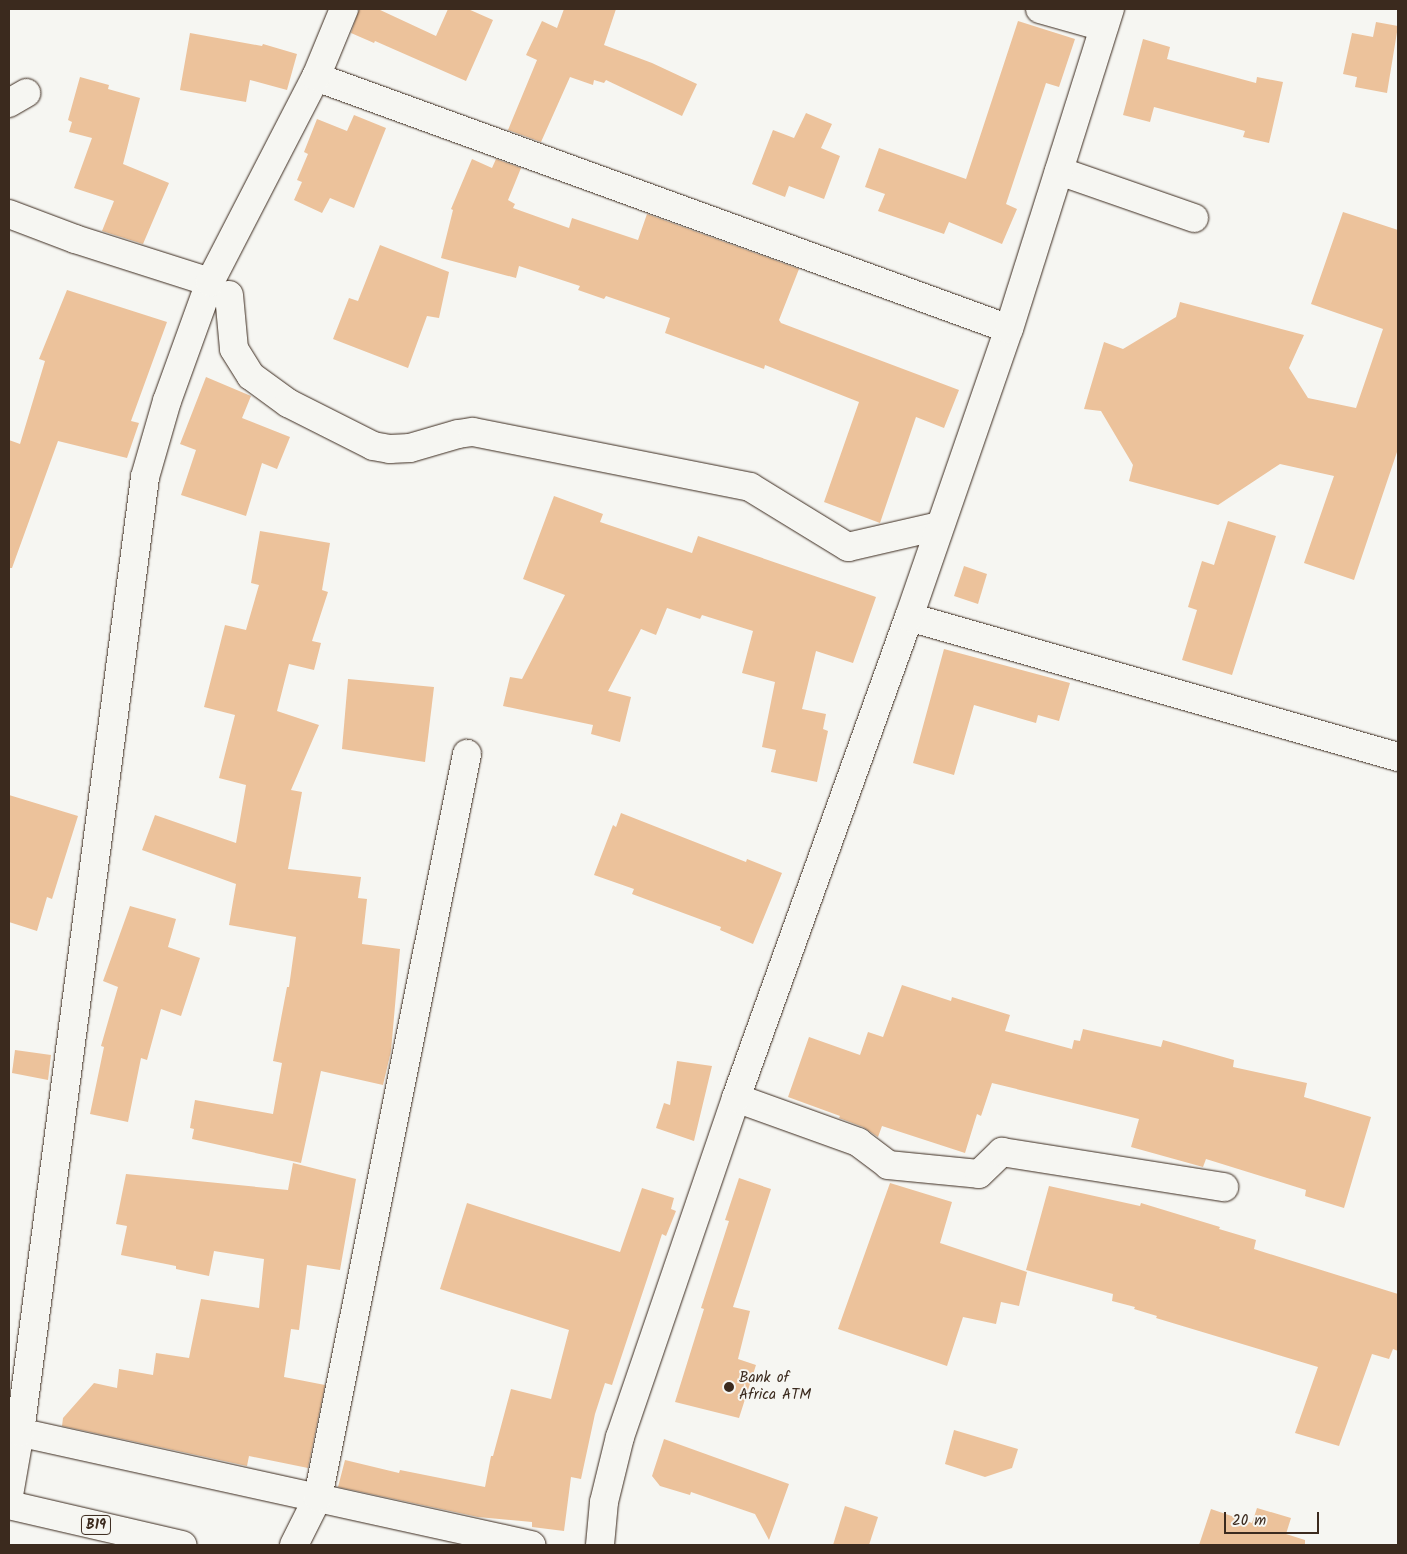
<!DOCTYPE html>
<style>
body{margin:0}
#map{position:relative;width:1407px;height:1554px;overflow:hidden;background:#f6f6f2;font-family:Kalam,sans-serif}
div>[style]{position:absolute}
.building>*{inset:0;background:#ecc29b}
.roads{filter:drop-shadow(0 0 1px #3b2a1e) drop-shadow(0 0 1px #3b2a1e)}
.minor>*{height:28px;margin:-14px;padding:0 14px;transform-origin:14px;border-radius:14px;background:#f6f6f2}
.highway>*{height:28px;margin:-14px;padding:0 14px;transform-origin:14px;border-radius:14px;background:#f6f6f2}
.dots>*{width:14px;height:14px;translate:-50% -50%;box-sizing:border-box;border:2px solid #f6f6f2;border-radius:50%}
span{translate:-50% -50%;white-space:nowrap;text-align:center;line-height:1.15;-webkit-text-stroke:4px #f6f6f2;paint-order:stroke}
.shield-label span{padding:1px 4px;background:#f6f6f2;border:1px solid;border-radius:4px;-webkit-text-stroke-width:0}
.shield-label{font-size:14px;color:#3b2a1e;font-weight:700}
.poi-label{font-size:15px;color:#3b2a1e}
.left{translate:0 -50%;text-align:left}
.frame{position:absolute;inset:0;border:10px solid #3b2a1e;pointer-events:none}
.scale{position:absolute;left:1224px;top:1512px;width:95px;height:22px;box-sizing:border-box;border:2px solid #3b2a1e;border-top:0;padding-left:6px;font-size:15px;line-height:18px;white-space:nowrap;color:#3b2a1e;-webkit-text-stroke:4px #f6f6f2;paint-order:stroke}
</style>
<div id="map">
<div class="building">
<i style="clip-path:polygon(359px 9px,378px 9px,436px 36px,448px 9px,468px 9px,493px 20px,466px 81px,375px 41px,374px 43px,351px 33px)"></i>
<i style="clip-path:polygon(564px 9px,616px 9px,604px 45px,652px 63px,697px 84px,682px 116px,606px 80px,604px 83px,594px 80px,593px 85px,570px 77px,541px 142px,508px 130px,537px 60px,526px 55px,542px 21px,557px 28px)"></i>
<i style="clip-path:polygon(1018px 21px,1075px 39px,1059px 87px,1046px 83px,1006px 204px,1017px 209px,1002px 244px,949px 222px,944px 234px,878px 211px,885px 194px,865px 187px,879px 148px,966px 179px)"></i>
<i style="clip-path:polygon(1376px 22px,1398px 26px,1387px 93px,1355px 87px,1357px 77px,1343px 74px,1352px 33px,1373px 37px)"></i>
<i style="clip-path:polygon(190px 33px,262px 46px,263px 44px,297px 54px,287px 90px,250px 80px,246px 102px,180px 90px)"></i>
<i style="clip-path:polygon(1143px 39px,1170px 47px,1167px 59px,1256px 83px,1257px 77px,1283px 82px,1269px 143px,1243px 137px,1245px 131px,1154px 107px,1150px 122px,1123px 115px)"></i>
<i style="clip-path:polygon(80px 77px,109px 85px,108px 89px,140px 98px,123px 164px,169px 183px,143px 244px,102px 231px,114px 201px,74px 188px,92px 138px,69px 132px,72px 122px,68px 120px)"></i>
<i style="clip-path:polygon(806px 113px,832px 124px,821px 148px,840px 156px,824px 199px,789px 186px,785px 197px,752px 184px,773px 130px,794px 138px)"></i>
<i style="clip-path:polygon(354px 115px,386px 128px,354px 208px,330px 198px,322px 213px,294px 200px,302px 182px,297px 180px,308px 154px,304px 152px,317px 119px,347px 131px)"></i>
<i style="clip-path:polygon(472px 159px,492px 168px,496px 159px,521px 168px,508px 200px,515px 204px,513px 208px,569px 228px,572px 218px,638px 240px,647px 214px,799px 269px,779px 320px,781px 323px,959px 390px,944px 428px,916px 417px,880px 523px,824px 502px,859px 402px,765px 365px,764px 369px,665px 333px,670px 318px,606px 296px,604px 299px,578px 290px,580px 286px,519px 266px,516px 278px,441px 258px,453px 210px,451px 209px)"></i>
<i style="clip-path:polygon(1343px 212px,1398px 230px,1398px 449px,1354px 580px,1304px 563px,1334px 476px,1280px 464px,1218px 505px,1129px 481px,1133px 465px,1101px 411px,1084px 409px,1104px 342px,1123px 349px,1176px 317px,1180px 302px,1304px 335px,1289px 368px,1308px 398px,1356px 408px,1383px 329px,1311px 304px)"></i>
<i style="clip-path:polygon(380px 245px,449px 272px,439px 318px,427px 316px,408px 368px,333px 339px,349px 298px,358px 301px)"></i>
<i style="clip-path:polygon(67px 290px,167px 322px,131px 421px,139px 423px,127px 458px,58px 441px,12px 568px,9px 568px,9px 440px,20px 444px,45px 361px,39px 359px)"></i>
<i style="clip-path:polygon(206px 377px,251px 396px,242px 418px,290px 437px,277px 469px,262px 463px,246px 516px,181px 495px,196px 450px,180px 444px)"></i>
<i style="clip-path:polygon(554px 496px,603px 514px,600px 522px,692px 553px,698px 536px,876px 597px,853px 663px,816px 651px,802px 709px,826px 714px,823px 729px,828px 731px,817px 782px,771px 772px,776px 750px,762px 747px,775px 682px,742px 673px,753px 631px,702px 615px,700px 619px,667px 608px,656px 635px,641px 629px,608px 691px,631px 697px,620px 742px,591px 734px,593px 725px,503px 706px,510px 677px,522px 679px,565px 595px,523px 579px)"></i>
<i style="clip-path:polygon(1228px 521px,1276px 536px,1232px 675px,1182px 660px,1197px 610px,1188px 607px,1202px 561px,1214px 565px)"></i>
<i style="clip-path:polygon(260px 531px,330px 543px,322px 590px,328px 592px,312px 641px,321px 643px,314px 670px,289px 664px,277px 711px,319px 725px,291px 790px,302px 792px,288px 869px,361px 877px,358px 898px,367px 899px,362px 944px,400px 949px,391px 1051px,383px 1085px,321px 1071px,301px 1163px,192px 1139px,194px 1129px,190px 1128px,195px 1100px,273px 1114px,282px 1063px,273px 1061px,287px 987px,289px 987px,296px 937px,229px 925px,236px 884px,142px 850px,155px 815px,236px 843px,246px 785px,219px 778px,235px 715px,204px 707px,225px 625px,246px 630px,259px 585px,251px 583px)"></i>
<i style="clip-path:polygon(964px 566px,987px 574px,978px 604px,954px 596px)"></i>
<i style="clip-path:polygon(944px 649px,1070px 683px,1059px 721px,1038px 715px,1036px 723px,974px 705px,954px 775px,913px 763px)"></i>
<i style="clip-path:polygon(348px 679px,434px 687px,425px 762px,342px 749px)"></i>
<i style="clip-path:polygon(9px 795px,78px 816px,52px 899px,47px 897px,37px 931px,9px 922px)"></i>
<i style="clip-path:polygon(621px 813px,746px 862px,747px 859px,782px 873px,753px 944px,720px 930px,721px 927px,632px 894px,634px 889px,594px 875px,613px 825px,616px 827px)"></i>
<i style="clip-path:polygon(130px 906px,176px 919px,168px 947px,200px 958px,181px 1016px,161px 1009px,147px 1060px,141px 1058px,128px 1122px,90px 1114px,104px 1047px,101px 1046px,118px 987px,103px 981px)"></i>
<i style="clip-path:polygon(902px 985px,951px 1001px,952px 997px,1010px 1015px,1005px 1031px,1072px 1049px,1074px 1040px,1080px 1041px,1083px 1029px,1161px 1047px,1163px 1040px,1234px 1060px,1233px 1067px,1307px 1083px,1304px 1097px,1371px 1117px,1344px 1208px,1305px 1196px,1306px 1190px,1206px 1159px,1203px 1167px,1131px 1147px,1139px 1119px,992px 1083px,981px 1116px,977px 1114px,965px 1153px,882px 1126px,878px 1137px,863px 1127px,839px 1118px,840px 1116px,788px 1097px,809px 1037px,860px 1055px,868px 1032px,883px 1037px)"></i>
<i style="clip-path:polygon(15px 1050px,51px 1055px,48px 1080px,12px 1073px)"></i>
<i style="clip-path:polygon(677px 1061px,712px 1066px,694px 1141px,656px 1128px,664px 1103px,670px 1105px)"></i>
<i style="clip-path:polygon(293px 1163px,356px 1179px,340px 1270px,307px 1265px,299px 1330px,291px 1329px,284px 1377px,325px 1385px,308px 1468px,249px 1456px,247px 1466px,62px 1426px,63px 1418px,94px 1383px,117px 1388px,119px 1369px,153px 1375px,156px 1353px,189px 1358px,201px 1299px,259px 1308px,264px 1259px,214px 1251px,209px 1276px,176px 1269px,176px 1266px,121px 1255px,127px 1226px,116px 1224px,126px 1174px,288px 1190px)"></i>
<i style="clip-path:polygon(739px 1178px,771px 1189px,733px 1307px,750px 1311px,738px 1359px,756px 1365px,739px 1418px,675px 1402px,704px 1309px,701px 1308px,729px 1221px,725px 1220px)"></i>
<i style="clip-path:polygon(890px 1183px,952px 1202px,940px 1243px,1027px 1272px,1019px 1306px,1001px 1302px,996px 1324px,963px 1317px,947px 1366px,838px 1329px)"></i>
<i style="clip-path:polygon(1049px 1186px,1140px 1206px,1141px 1203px,1220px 1227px,1219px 1229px,1256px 1240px,1254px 1249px,1398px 1294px,1398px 1351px,1393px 1349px,1389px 1359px,1372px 1354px,1339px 1446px,1295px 1433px,1318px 1367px,1156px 1318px,1157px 1316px,1134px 1309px,1135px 1307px,1112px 1301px,1113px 1294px,1026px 1270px)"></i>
<i style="clip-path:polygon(642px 1188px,674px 1198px,671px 1209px,676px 1211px,666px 1236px,662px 1234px,612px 1385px,605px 1383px,595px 1414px,581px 1479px,571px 1477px,564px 1531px,532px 1527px,532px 1522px,478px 1517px,338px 1487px,345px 1460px,399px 1473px,400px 1470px,485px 1487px,491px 1456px,493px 1456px,511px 1389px,551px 1399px,569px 1330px,440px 1289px,467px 1203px,620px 1252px)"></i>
<i style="clip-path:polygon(954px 1430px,1018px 1449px,1012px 1468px,985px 1477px,945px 1464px)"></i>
<i style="clip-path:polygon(664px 1439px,789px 1484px,769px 1540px,755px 1514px,691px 1492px,690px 1495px,660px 1486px,652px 1476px)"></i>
<i style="clip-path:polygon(845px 1506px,878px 1517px,869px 1545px,833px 1545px)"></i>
<i style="clip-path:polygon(1257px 1508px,1291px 1518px,1286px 1534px,1305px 1540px,1305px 1545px,1199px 1545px,1211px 1509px,1252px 1523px)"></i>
</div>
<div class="roads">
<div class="minor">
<i style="left:1040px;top:9px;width:66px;rotate:15.7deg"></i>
<i style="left:316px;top:77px;width:737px;rotate:19.98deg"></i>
<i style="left:9px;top:103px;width:20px;rotate:-30deg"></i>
<i style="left:1059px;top:171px;width:143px;rotate:19.2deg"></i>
<i style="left:9px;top:214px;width:71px;rotate:20.7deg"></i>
<i style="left:75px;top:239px;width:142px;rotate:17.7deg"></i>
<i style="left:229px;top:295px;width:54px;rotate:84.7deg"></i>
<i style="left:234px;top:349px;width:32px;rotate:58deg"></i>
<i style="left:251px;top:376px;width:46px;rotate:36.1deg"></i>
<i style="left:288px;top:403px;width:95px;rotate:26.8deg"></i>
<i style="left:373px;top:446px;width:17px;rotate:10deg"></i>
<i style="left:390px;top:449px;width:20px;rotate:-3deg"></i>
<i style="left:410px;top:448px;width:50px;rotate:-16.3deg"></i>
<i style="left:458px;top:434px;width:15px;rotate:-8deg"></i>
<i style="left:473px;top:432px;width:282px;rotate:11.2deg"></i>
<i style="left:750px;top:487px;width:115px;rotate:31.5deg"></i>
<i style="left:848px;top:547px;width:93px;rotate:-13deg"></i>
<i style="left:909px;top:617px;width:509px;rotate:15.98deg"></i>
<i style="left:736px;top:1098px;width:130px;rotate:19.8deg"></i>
<i style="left:858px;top:1142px;width:38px;rotate:37deg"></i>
<i style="left:888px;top:1165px;width:91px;rotate:5.6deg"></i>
<i style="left:979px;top:1174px;width:32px;rotate:-44deg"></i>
<i style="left:1002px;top:1152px;width:225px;rotate:9deg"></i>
<i style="left:9px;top:1430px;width:535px;rotate:12.42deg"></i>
<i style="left:9px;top:1495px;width:64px;rotate:-80.1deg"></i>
<i style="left:20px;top:1432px;width:963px;rotate:-82.54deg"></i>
<i style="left:145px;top:477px;width:79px;rotate:-73.9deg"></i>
<i style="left:167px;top:401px;width:127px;rotate:-70.1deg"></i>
<i style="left:210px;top:282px;width:231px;rotate:-62.7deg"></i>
<i style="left:316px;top:77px;width:74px;rotate:-67.6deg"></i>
<i style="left:294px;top:1545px;width:54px;rotate:-63.4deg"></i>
<i style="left:318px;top:1497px;width:758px;rotate:-78.66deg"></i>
<i style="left:600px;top:1545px;width:43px;rotate:-84.7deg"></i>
<i style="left:604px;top:1502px;width:67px;rotate:-76.2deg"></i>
<i style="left:620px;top:1437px;width:358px;rotate:-71.1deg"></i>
<i style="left:736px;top:1098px;width:511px;rotate:-70.22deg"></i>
<i style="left:909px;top:617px;width:305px;rotate:-70.9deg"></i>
<i style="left:1009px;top:329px;width:336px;rotate:-72.5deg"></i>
</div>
<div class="highway">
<i style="left:9px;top:1505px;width:178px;rotate:13deg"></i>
</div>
</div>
<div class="dots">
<i style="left:729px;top:1387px;background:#3b2a1e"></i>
</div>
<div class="shield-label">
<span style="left:96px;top:1525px">B19</span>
</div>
<div class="poi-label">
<span class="left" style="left:739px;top:1387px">Bank of<br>Africa ATM</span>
</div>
<div class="frame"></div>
<div class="scale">20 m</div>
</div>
